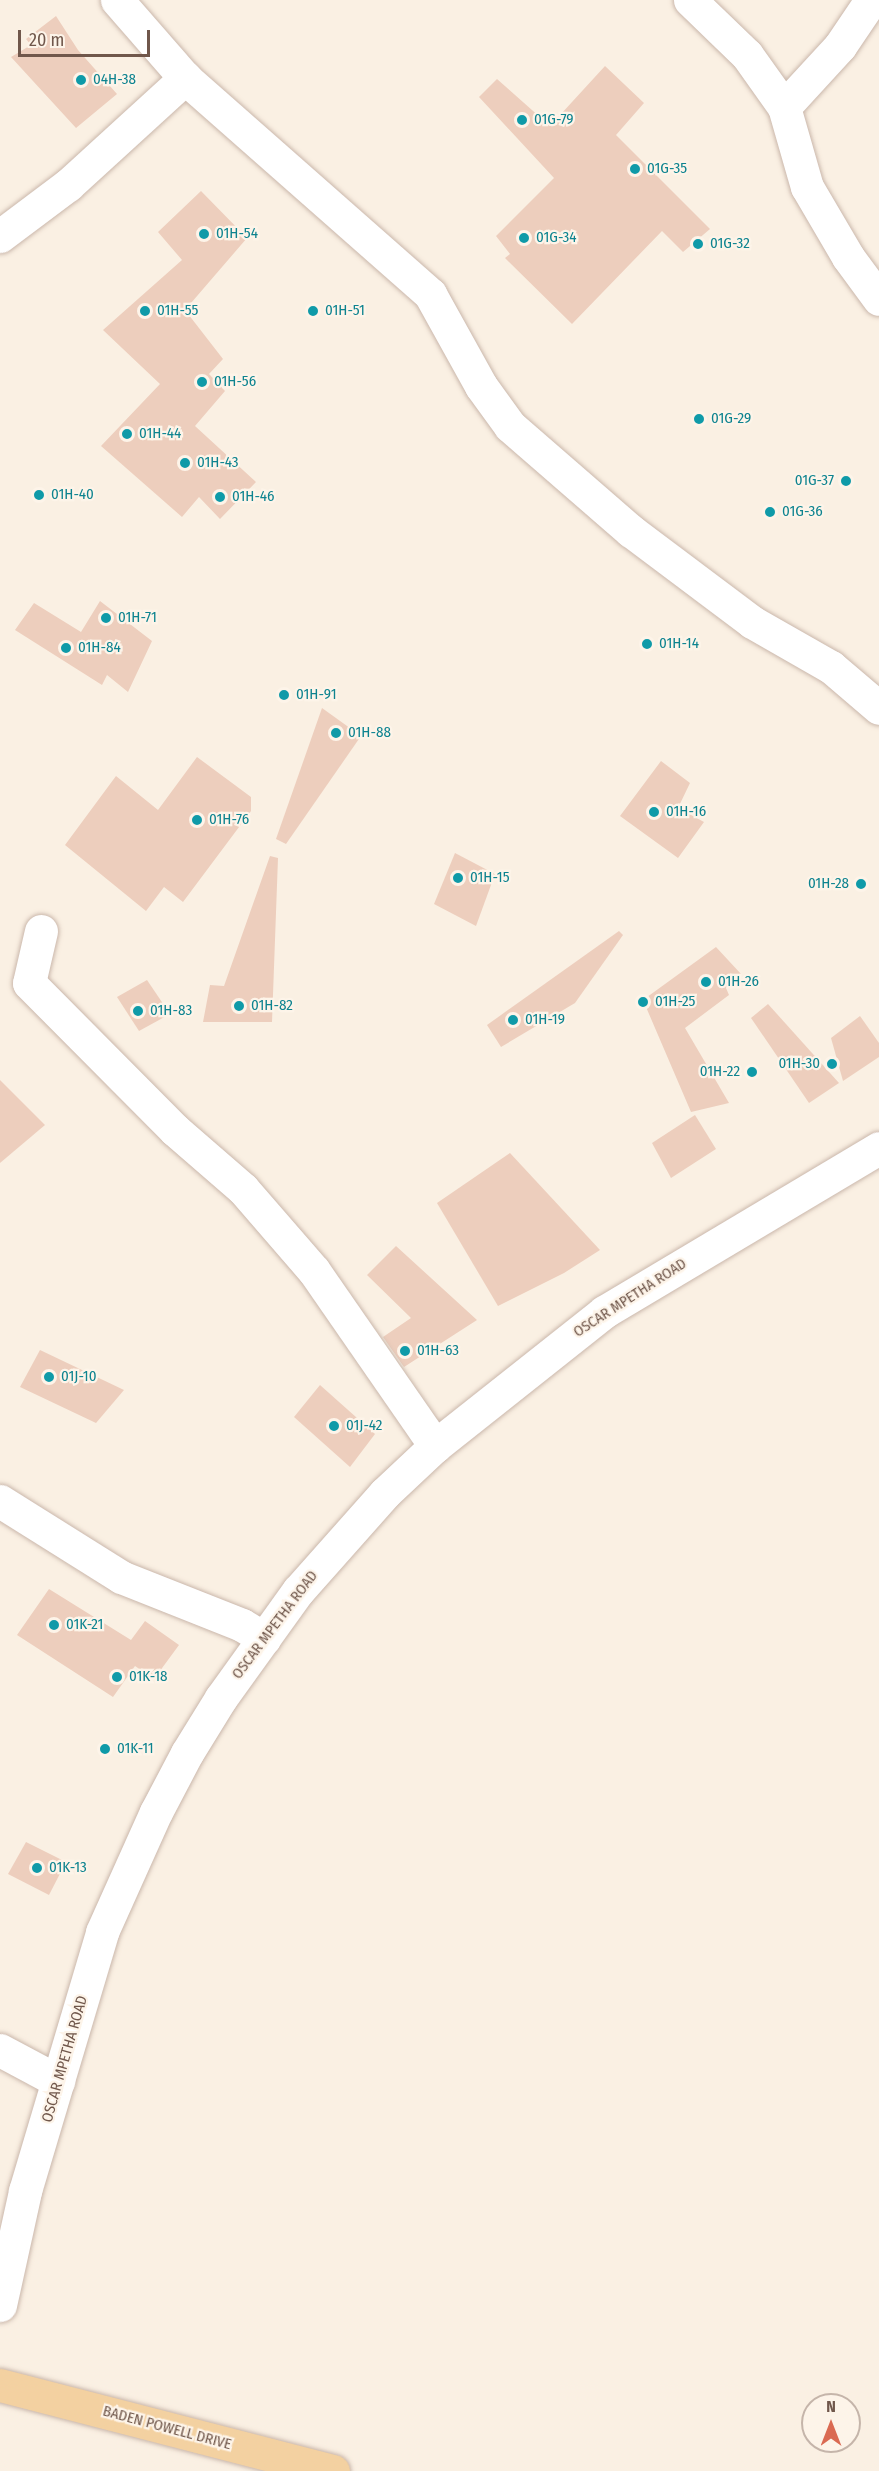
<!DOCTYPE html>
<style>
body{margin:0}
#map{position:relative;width:879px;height:2471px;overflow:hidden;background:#faf0e3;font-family:"Fira Sans Condensed",sans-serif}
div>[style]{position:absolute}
.building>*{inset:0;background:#edcebd}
.roads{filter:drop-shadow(0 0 2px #cab7ab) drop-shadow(0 0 2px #cab7ab)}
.street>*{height:33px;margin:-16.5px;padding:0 16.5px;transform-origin:16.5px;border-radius:16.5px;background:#fff}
.secondary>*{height:33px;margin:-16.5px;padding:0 16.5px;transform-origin:16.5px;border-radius:16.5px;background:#fff}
.primary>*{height:33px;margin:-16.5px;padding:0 16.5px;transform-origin:16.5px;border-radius:16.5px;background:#f3d1a1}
.dots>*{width:16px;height:16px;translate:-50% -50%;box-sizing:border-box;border:3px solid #fdf4e9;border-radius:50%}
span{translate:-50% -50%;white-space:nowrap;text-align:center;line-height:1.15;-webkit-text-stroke:4.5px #fdf4e9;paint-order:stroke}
.culture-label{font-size:15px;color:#0d838f}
.left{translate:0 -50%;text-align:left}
.right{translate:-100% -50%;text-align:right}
.street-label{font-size:15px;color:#70574b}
.north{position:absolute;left:801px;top:2393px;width:60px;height:60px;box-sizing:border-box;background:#fdf4e9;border:2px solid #c5b5aa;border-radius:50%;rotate:0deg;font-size:16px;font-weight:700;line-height:24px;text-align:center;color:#70574b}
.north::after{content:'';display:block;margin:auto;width:21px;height:27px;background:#da6a52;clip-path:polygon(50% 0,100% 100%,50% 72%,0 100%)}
.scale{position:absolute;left:18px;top:30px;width:132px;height:27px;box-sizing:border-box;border:3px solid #70574b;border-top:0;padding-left:8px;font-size:18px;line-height:21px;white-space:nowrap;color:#70574b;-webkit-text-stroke:4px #fdf4e9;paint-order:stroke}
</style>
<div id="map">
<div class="building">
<i style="clip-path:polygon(56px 16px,78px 50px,117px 94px,76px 128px,11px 57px,31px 45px,26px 39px)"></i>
<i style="clip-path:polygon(605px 66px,644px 103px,616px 135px,710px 229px,683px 252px,662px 231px,572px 324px,505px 258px,510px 254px,496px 236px,554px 178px,479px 97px,497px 79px,550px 126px)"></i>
<i style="clip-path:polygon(201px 191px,247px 238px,185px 310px,223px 359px,209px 374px,225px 391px,195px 426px,256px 482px,220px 519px,199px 497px,182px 517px,101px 446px,160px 384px,103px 330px,182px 260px,158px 232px)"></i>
<i style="clip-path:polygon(100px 601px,152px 641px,128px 692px,107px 675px,102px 685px,15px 630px,34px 603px,81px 632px)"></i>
<i style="clip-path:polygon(322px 708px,361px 736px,286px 844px,276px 839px)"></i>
<i style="clip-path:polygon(197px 757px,251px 797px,251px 811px,183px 902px,164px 887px,146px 911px,65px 845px,116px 776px,158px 810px)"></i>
<i style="clip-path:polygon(661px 761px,690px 783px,678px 808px,704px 822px,678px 858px,620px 816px)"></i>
<i style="clip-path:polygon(455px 853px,495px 874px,476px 926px,434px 904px)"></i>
<i style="clip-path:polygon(270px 856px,278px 858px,272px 1022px,203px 1022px,210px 985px,224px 986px)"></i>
<i style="clip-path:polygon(619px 931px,623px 935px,575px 1003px,501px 1047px,487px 1025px)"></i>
<i style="clip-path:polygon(716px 947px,741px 974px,726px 988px,729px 995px,685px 1028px,729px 1103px,691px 1112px,643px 1000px)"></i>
<i style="clip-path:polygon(147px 980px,170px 1014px,139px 1031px,117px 997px)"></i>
<i style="clip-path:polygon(768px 1004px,839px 1083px,809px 1103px,751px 1018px)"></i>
<i style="clip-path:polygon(860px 1016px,879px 1043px,879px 1057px,843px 1081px,831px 1038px)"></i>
<i style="clip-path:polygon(0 1080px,45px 1125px,0 1163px)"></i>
<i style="clip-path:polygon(695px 1115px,716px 1149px,671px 1178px,652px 1143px)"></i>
<i style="clip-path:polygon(510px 1153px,600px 1250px,564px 1273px,498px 1306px,437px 1203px)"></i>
<i style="clip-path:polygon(396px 1246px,477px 1320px,404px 1367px,383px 1337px,411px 1318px,367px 1275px)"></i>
<i style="clip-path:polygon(40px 1350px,124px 1390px,96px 1423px,20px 1387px)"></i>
<i style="clip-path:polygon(320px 1385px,375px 1434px,350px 1467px,294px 1417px)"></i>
<i style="clip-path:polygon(49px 1589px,131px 1640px,145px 1621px,179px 1645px,154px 1679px,135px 1666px,113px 1697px,17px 1635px)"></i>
<i style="clip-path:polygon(26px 1842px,66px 1862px,49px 1895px,8px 1874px)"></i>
</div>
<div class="roads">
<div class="street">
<i style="left:117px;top:0;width:103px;rotate:48.9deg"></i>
<i style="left:185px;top:78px;width:327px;rotate:41.4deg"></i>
<i style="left:430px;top:294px;width:105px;rotate:61deg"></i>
<i style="left:481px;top:386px;width:49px;rotate:54.1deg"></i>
<i style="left:510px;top:426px;width:160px;rotate:41deg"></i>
<i style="left:631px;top:531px;width:151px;rotate:36.9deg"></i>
<i style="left:752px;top:622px;width:91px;rotate:29.7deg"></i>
<i style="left:831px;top:667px;width:63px;rotate:40.5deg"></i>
<i style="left:690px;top:0;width:79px;rotate:44deg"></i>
<i style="left:747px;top:55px;width:64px;rotate:54.6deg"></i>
<i style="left:784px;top:107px;width:83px;rotate:74deg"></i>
<i style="left:807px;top:187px;width:81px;rotate:59.6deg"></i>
<i style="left:848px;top:257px;width:52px;rotate:53.6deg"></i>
<i style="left:784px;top:107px;width:83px;rotate:-47.4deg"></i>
<i style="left:840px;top:46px;width:55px;rotate:-56deg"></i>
<i style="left:0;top:236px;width:85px;rotate:-36.9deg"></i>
<i style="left:68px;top:185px;width:159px;rotate:-42.4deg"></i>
<i style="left:41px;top:931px;width:53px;rotate:103deg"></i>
<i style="left:29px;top:983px;width:207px;rotate:45.2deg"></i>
<i style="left:175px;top:1130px;width:90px;rotate:40.9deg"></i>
<i style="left:243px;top:1189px;width:108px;rotate:49.1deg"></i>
<i style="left:314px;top:1271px;width:213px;rotate:55.3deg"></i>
<i style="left:0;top:1501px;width:143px;rotate:32.1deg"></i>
<i style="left:121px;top:1577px;width:130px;rotate:21.6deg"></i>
<i style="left:242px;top:1625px;width:26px;rotate:31deg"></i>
<i style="left:0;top:2050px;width:66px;rotate:28.1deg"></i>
</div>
<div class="secondary">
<i style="left:0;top:2305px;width:117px;rotate:-77.6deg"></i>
<i style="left:25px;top:2191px;width:270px;rotate:-73.4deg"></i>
<i style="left:102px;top:1932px;width:132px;rotate:-65.8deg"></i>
<i style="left:156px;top:1812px;width:67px;rotate:-62.3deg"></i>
<i style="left:187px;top:1753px;width:65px;rotate:-58.3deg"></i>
<i style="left:221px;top:1698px;width:132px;rotate:-54.3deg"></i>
<i style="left:298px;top:1591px;width:131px;rotate:-48.4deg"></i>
<i style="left:385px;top:1493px;width:69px;rotate:-43.2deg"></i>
<i style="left:435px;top:1446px;width:216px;rotate:-38.4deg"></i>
<i style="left:604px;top:1312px;width:320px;rotate:-30.8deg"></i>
</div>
<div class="primary">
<i style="left:0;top:2385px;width:344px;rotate:14.5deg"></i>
</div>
</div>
<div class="dots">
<i style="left:81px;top:80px;background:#0f9aa8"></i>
<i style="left:522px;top:120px;background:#0f9aa8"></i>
<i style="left:635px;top:169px;background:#0f9aa8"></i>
<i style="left:204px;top:234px;background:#0f9aa8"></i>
<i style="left:524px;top:238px;background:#0f9aa8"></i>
<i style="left:698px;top:244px;background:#0f9aa8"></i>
<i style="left:145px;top:311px;background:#0f9aa8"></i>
<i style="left:313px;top:311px;background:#0f9aa8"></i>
<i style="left:202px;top:382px;background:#0f9aa8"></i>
<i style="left:699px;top:419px;background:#0f9aa8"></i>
<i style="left:127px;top:434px;background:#0f9aa8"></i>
<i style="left:185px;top:463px;background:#0f9aa8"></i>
<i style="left:846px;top:481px;background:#0f9aa8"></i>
<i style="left:39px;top:495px;background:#0f9aa8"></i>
<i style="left:220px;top:497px;background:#0f9aa8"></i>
<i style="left:770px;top:512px;background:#0f9aa8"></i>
<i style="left:106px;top:618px;background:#0f9aa8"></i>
<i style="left:647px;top:644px;background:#0f9aa8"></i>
<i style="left:66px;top:648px;background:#0f9aa8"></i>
<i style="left:284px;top:695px;background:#0f9aa8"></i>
<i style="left:336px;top:733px;background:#0f9aa8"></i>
<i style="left:654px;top:812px;background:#0f9aa8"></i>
<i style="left:197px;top:820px;background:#0f9aa8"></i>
<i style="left:458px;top:878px;background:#0f9aa8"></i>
<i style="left:861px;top:884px;background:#0f9aa8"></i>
<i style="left:706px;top:982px;background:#0f9aa8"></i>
<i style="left:643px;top:1002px;background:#0f9aa8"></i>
<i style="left:239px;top:1006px;background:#0f9aa8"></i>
<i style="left:138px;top:1011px;background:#0f9aa8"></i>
<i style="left:513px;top:1020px;background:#0f9aa8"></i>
<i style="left:832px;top:1064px;background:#0f9aa8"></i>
<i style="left:752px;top:1072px;background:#0f9aa8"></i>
<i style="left:405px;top:1351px;background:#0f9aa8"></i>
<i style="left:49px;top:1377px;background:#0f9aa8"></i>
<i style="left:334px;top:1426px;background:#0f9aa8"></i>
<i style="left:54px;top:1625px;background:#0f9aa8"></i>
<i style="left:117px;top:1677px;background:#0f9aa8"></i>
<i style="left:105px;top:1749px;background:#0f9aa8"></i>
<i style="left:37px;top:1868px;background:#0f9aa8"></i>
</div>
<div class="culture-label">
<span class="left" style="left:93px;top:80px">04H-38</span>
<span class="left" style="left:534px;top:120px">01G-79</span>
<span class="left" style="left:647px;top:169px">01G-35</span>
<span class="left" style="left:216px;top:234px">01H-54</span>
<span class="left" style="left:536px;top:238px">01G-34</span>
<span class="left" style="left:710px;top:244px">01G-32</span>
<span class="left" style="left:157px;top:311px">01H-55</span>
<span class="left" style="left:325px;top:311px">01H-51</span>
<span class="left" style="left:214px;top:382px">01H-56</span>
<span class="left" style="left:711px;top:419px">01G-29</span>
<span class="left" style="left:139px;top:434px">01H-44</span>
<span class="left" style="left:197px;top:463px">01H-43</span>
<span class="right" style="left:834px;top:481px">01G-37</span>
<span class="left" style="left:51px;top:495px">01H-40</span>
<span class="left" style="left:232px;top:497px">01H-46</span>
<span class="left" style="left:782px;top:512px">01G-36</span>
<span class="left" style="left:118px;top:618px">01H-71</span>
<span class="left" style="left:659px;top:644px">01H-14</span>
<span class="left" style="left:78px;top:648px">01H-84</span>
<span class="left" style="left:296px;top:695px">01H-91</span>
<span class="left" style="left:348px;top:733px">01H-88</span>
<span class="left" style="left:666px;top:812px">01H-16</span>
<span class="left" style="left:209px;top:820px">01H-76</span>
<span class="left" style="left:470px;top:878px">01H-15</span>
<span class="right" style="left:849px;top:884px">01H-28</span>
<span class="left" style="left:718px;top:982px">01H-26</span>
<span class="left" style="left:655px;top:1002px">01H-25</span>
<span class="left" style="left:251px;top:1006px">01H-82</span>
<span class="left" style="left:150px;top:1011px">01H-83</span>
<span class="left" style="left:525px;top:1020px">01H-19</span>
<span class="right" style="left:820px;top:1064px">01H-30</span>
<span class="right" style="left:740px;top:1072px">01H-22</span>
<span class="left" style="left:417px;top:1351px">01H-63</span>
<span class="left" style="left:61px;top:1377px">01J-10</span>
<span class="left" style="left:346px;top:1426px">01J-42</span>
<span class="left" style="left:66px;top:1625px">01K-21</span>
<span class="left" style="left:129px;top:1677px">01K-18</span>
<span class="left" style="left:117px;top:1749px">01K-11</span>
<span class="left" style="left:49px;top:1868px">01K-13</span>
</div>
<div class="street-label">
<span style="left:630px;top:1298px;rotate:-33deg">OSCAR MPETHA ROAD</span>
<span style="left:275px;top:1625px;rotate:-53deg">OSCAR MPETHA ROAD</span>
<span style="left:65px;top:2059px;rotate:-74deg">OSCAR MPETHA ROAD</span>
<span style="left:167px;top:2428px;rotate:15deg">BADEN POWELL DRIVE</span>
</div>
<div class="north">N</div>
<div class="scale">20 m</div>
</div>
